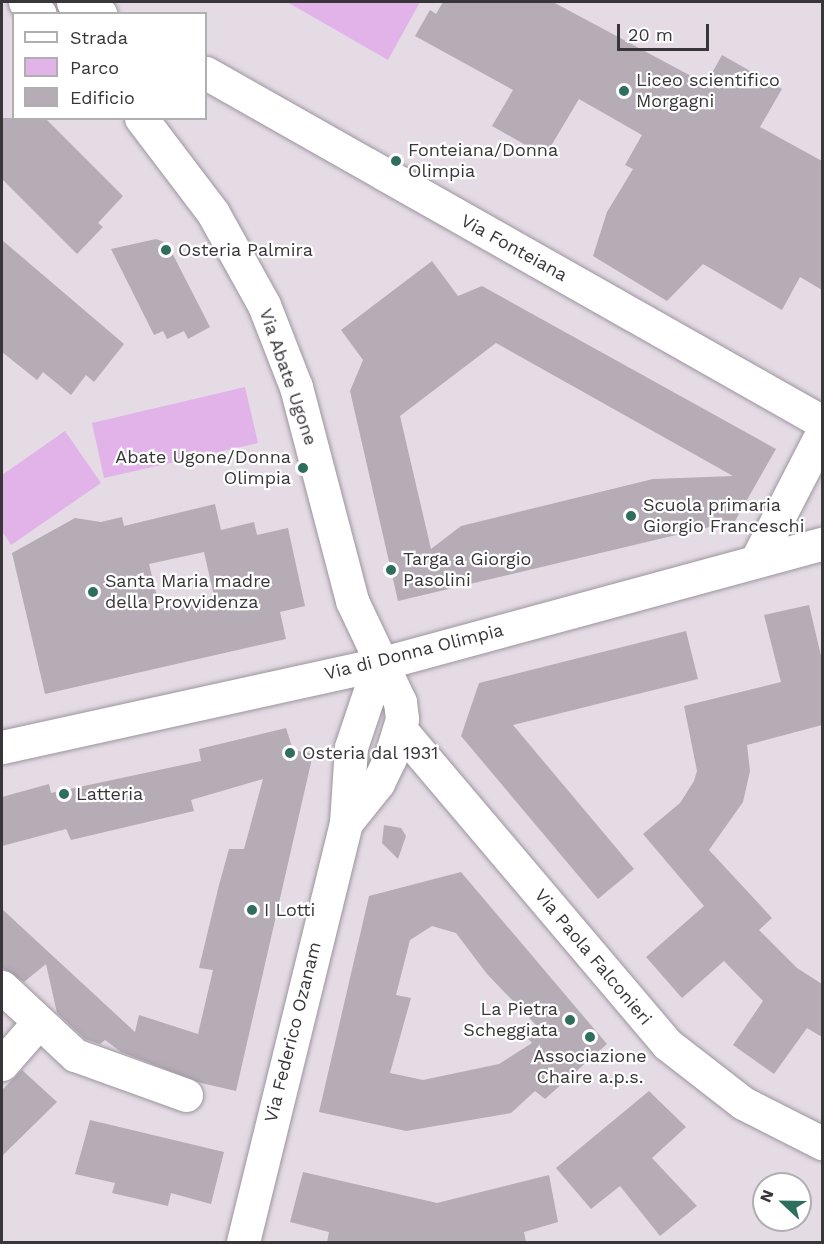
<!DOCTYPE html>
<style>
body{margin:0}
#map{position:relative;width:824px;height:1244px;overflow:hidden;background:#e4dbe5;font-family:"Work Sans",sans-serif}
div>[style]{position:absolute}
.green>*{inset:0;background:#e2b3e9}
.building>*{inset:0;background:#b5acb6}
.roads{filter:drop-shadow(0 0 2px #9c949e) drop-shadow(0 0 2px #9c949e)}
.minor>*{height:33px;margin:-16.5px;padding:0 16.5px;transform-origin:16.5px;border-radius:16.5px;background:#fff}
.dots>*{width:16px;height:16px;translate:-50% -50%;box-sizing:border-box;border:3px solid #fff;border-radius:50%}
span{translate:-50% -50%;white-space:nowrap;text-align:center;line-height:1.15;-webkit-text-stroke:4.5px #fff;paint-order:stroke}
.poi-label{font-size:18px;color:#39363a}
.left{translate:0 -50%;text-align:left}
.right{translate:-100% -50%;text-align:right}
.street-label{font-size:18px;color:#39363a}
.frame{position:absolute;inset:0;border:3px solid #39363a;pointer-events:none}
.legend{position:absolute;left:12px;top:12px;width:195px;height:108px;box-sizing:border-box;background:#fff;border:2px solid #b0afb0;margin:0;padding:8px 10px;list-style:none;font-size:18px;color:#39363a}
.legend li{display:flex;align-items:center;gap:12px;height:30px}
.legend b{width:30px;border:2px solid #b0afb0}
.north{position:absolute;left:752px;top:1172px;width:60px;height:60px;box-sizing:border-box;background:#fff;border:2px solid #b0afb0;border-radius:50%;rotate:292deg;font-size:16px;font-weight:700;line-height:24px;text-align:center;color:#39363a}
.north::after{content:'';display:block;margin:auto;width:21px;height:27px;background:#2f6e5c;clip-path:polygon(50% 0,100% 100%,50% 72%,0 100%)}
.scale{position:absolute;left:617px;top:24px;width:92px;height:27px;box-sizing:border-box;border:3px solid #39363a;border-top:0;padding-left:8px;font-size:18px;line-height:21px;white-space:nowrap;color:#39363a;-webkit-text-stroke:4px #fff;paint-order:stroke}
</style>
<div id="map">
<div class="green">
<i style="clip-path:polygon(287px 2px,420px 2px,388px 60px)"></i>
<i style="clip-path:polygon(245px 387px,258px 443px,104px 478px,92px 423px)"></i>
<i style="clip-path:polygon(65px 431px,101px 483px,11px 545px,2px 531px,2px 475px)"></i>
</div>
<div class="building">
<i style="clip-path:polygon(443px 2px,553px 2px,706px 84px,722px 55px,782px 89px,760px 127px,822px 161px,822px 290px,800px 277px,782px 310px,703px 264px,667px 301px,593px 256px,607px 212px,633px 169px,625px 165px,642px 135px,579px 99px,545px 156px,492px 126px,513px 90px,415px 36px,430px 10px,436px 14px)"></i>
<i style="clip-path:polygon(2px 118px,45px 118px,123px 196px,98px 223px,103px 227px,77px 254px,2px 179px)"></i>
<i style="clip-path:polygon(156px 239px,167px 243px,210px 327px,188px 339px,184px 331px,167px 339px,163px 331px,154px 335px,111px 249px)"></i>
<i style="clip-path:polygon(2px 240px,124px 344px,94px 382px,86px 375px,71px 395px,43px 372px,37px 380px,2px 352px)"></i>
<i style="clip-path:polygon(evenodd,432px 261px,458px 296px,482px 286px,776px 449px,735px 521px,398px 601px,350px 391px,363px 360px,341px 330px,432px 261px,496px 343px,733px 476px,653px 479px,461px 526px,431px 549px,400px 416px,496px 343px)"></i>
<i style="clip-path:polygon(evenodd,215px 504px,221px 530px,254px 522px,257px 535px,288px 528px,305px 606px,280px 612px,286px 639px,45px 694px,12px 553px,75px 518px,101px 522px,122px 517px,124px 526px,215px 504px,204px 552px,214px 596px,160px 609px,149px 564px,204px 552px)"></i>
<i style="clip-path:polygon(809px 605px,822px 660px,822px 725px,747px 745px,750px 771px,743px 802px,709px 850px,772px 918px,759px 930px,797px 968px,822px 984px,822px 1037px,807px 1028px,774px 1074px,733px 1045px,763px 1001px,724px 961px,682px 998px,646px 957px,704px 906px,643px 834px,680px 803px,694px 781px,697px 771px,684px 706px,781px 682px,764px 615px)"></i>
<i style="clip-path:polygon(686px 631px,698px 679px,513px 725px,634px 869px,598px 899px,461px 736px,479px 683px)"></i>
<i style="clip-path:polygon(286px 728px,293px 750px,313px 754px,236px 1091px,201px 1083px,121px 1052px,105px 1040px,100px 1044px,85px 1039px,57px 1013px,46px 964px,24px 982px,2px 968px,2px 909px,135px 1032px,139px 1015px,198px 1034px,213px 970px,199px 968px,219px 885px,229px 849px,244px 849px,263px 779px,191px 800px,194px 811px,71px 840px,66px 829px,2px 846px,2px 797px,49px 784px,51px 793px,201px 761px,199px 749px)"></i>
<i style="clip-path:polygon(384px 825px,401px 828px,406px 836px,398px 859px,382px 843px)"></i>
<i style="clip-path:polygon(evenodd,461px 872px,607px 1044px,545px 1099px,535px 1091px,511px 1113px,406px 1131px,319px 1112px,369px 896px,461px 872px,432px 926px,456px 933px,487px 974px,536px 1025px,525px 1035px,532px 1043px,499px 1064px,423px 1080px,390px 1073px,411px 998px,396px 995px,410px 940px,432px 926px)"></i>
<i style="clip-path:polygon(22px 1070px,57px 1102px,2px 1156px,2px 1090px)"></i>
<i style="clip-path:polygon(649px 1091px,686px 1127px,652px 1158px,697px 1206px,660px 1236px,620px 1186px,591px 1209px,556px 1168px)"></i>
<i style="clip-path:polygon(90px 1120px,224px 1152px,211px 1204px,171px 1193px,168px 1206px,112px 1193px,115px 1183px,75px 1174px)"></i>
<i style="clip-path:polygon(303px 1172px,437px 1203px,549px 1175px,558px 1222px,524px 1232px,526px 1242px,327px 1242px,329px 1232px,290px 1222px)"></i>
</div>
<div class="roads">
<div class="minor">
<i style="left:25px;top:2px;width:19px;rotate:39deg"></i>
<i style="left:73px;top:2px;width:30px;rotate:24deg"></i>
<i style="left:206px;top:73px;width:708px;rotate:29.53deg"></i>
<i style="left:141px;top:118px;width:119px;rotate:52.8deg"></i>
<i style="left:213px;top:213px;width:105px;rotate:61deg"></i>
<i style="left:264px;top:305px;width:88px;rotate:68.7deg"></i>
<i style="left:296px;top:387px;width:221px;rotate:75.3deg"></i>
<i style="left:352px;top:601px;width:112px;rotate:64.6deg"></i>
<i style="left:400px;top:702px;width:17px;rotate:83deg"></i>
<i style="left:402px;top:719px;width:41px;rotate:107.1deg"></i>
<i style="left:390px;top:758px;width:28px;rotate:116deg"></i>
<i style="left:378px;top:783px;width:51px;rotate:128.7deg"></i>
<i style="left:756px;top:561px;width:144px;rotate:-62.7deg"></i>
<i style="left:400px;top:729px;width:413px;rotate:49.7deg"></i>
<i style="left:667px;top:1044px;width:96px;rotate:37.8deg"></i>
<i style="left:743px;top:1103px;width:89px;rotate:26.9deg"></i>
<i style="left:2px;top:747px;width:386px;rotate:-12.4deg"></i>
<i style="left:379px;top:664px;width:459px;rotate:-15.2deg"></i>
<i style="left:2px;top:987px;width:100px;rotate:43deg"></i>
<i style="left:75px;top:1055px;width:118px;rotate:19.8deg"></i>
<i style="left:2px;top:1064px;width:53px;rotate:-48.8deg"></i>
<i style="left:243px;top:1242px;width:431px;rotate:-76.2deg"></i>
<i style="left:346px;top:823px;width:76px;rotate:-86.2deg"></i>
<i style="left:351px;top:747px;width:88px;rotate:-71.4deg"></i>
</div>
</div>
<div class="dots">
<i style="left:624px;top:91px;background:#2f6e5c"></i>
<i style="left:396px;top:161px;background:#2f6e5c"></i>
<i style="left:166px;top:250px;background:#2f6e5c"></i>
<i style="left:303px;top:468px;background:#2f6e5c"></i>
<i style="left:631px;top:516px;background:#2f6e5c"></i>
<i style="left:391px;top:570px;background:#2f6e5c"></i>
<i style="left:93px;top:592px;background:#2f6e5c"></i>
<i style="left:290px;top:753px;background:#2f6e5c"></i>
<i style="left:64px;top:794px;background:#2f6e5c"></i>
<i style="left:252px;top:910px;background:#2f6e5c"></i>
<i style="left:570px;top:1020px;background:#2f6e5c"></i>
<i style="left:590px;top:1037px;background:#2f6e5c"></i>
</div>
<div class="poi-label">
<span class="left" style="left:636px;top:91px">Liceo scientifico<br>Morgagni</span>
<span class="left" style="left:408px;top:161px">Fonteiana/Donna<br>Olimpia</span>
<span class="left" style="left:178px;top:250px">Osteria Palmira</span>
<span class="right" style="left:291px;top:468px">Abate Ugone/Donna<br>Olimpia</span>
<span class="left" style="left:643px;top:516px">Scuola primaria<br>Giorgio Franceschi</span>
<span class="left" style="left:403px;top:570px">Targa a Giorgio<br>Pasolini</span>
<span class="left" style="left:105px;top:592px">Santa Maria madre<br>della Provvidenza</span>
<span class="left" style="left:302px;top:753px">Osteria dal 1931</span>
<span class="left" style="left:76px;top:794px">Latteria</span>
<span class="left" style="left:264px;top:910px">I Lotti</span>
<span class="right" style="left:558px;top:1020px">La Pietra<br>Scheggiata</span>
<span style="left:590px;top:1067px">Associazione<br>Chaire a.p.s.</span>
</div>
<div class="street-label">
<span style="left:514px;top:248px;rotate:29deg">Via Fonteiana</span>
<span style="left:288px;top:377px;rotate:71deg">Via Abate Ugone</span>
<span style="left:414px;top:652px;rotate:-14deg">Via di Donna Olimpia</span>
<span style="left:593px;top:957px;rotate:50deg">Via Paola Falconieri</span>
<span style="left:293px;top:1032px;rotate:-76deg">Via Federico Ozanam</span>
</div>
<div class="frame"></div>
<ul class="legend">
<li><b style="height:8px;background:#fff"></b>Strada</li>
<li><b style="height:16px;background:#e2b3e9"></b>Parco</li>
<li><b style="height:16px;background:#b5acb6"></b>Edificio</li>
</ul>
<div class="north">N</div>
<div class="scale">20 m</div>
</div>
